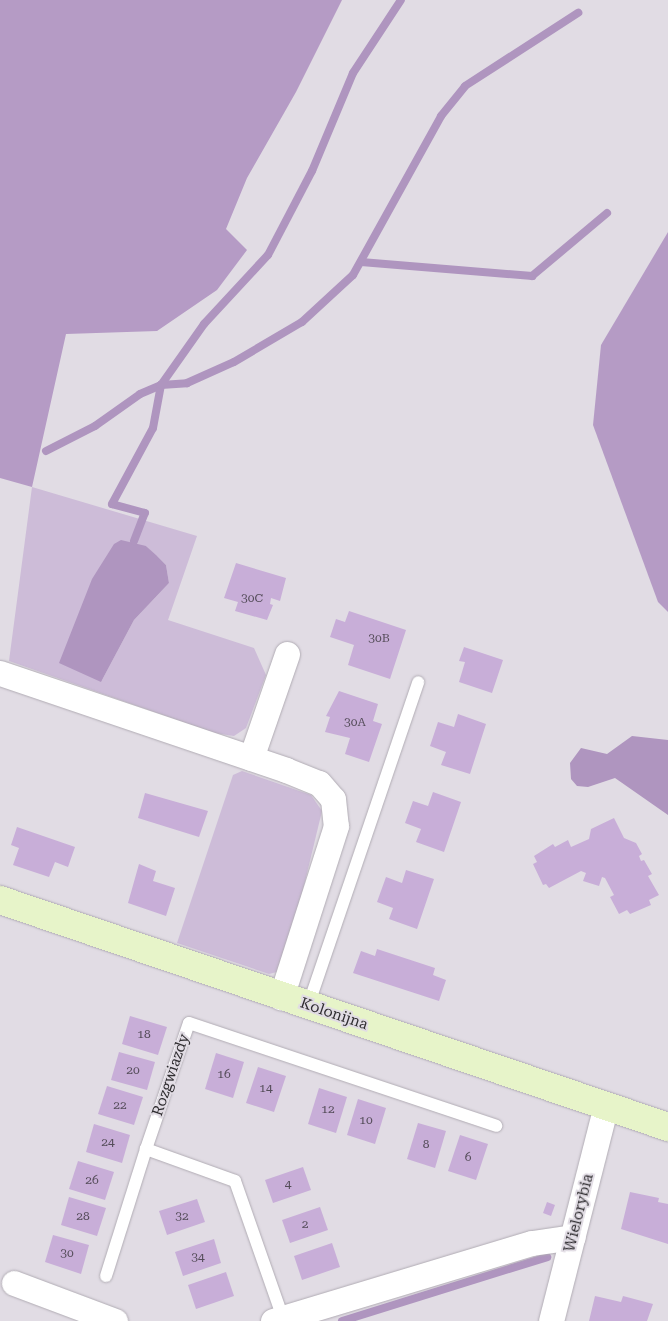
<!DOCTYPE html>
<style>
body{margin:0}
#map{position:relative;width:668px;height:1321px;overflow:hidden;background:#e1dce4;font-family:"Roboto Serif",serif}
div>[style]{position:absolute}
.green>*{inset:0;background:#cdbcd8}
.forest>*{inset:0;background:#b59bc5}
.water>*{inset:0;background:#af95bf}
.stream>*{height:8px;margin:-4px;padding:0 4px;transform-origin:4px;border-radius:4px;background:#af95bf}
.building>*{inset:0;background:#c8aed8}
.roads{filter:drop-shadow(0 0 1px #b1acb4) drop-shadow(0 0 1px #b1acb4)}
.lane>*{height:12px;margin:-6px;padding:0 6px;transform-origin:6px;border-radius:6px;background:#fff}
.street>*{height:25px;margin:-12.5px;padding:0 12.5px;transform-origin:12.5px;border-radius:12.5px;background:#fff}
.secondary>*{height:28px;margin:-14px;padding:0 14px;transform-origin:14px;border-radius:14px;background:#e7f4c9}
span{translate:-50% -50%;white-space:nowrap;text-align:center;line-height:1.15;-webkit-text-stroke:4px #e1dce4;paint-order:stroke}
.number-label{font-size:12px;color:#554d5a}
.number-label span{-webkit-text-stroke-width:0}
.street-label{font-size:15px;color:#2f2d30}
</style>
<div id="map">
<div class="green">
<i style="clip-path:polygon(evenodd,32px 487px,197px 536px,168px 620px,254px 648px,266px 675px,246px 728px,234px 736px,214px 733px,9px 661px,32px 487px,146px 546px,166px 565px,169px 583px,134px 620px,101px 682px,146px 546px)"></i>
<i style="clip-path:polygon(242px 771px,311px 795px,322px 811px,295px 923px,277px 972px,269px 974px,177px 943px,233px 775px)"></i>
</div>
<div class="forest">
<i style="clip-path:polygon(0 0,342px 0,296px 92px,247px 178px,226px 229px,247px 250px,217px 290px,157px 331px,66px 334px,32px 487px,0 478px)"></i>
<i style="clip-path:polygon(668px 232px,668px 612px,658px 602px,593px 425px,601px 345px)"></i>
</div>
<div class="water">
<i style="clip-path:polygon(121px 540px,146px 546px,156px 555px,166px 565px,169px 583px,134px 620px,101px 682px,59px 663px,92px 579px,114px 544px)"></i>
<i style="clip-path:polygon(632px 736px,668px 740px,668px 815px,615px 778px,588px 787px,577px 786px,571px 779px,570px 763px,581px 748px,607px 754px)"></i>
</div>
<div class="stream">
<i style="left:361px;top:262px;width:172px;rotate:4.7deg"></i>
<i style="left:532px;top:276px;width:98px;rotate:-40deg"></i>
<i style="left:46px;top:451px;width:55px;rotate:-27deg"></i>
<i style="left:95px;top:426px;width:55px;rotate:-35.4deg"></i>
<i style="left:140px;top:394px;width:23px;rotate:-23deg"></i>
<i style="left:161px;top:385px;width:26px;rotate:-4deg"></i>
<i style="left:187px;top:383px;width:51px;rotate:-24.1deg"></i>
<i style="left:234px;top:362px;width:79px;rotate:-30.5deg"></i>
<i style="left:302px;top:322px;width:69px;rotate:-42.7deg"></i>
<i style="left:353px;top:275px;width:182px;rotate:-61deg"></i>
<i style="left:441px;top:116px;width:38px;rotate:-51deg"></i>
<i style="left:465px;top:86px;width:135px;rotate:-32.9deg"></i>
<i style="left:134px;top:541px;width:30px;rotate:-69deg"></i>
<i style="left:145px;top:513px;width:34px;rotate:-165deg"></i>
<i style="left:112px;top:504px;width:86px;rotate:-61.7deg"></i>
<i style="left:153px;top:428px;width:44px;rotate:-79.5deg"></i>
<i style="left:161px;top:385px;width:75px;rotate:-54.8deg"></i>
<i style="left:204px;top:324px;width:94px;rotate:-47.2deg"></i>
<i style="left:268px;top:255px;width:95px;rotate:-62.4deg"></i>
<i style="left:312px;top:171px;width:106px;rotate:-67.3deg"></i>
<i style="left:353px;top:73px;width:87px;rotate:-56.7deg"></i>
<i style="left:342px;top:1321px;width:215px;rotate:-17.3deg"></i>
</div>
<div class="building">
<i style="clip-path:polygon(236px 563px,286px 578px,280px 601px,271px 598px,270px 604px,273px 605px,267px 620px,235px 611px,238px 602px,224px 598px)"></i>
<i style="clip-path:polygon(349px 611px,406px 630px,390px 679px,348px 665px,354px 645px,330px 637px,336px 619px,345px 622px)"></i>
<i style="clip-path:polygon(464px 647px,503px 660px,492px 693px,459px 682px,465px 662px,459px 661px)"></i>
<i style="clip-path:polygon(339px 691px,378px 704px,373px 721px,382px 724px,369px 762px,345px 754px,350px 738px,325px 732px,330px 717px,326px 716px)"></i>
<i style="clip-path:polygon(458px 714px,486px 724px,470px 774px,441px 765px,446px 752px,430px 746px,438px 722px,454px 727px)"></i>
<i style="clip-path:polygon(433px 792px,461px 802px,444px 852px,416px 842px,421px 829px,405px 823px,413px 801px,428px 806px)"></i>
<i style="clip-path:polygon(145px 793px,208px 811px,199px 837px,138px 818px)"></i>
<i style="clip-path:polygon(614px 818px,624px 838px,636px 843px,642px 854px,639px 856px,641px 861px,644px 860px,652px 874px,648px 876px,659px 895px,649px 900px,651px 905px,630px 914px,627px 910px,619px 914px,610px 897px,614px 895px,605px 878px,602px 877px,599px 886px,583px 881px,586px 873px,581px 871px,549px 888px,546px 884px,543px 885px,533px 864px,537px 862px,534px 856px,553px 844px,555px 847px,568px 840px,571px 847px,589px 839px,591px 829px)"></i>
<i style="clip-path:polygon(17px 827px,75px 847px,68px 867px,55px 862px,49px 877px,13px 865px,19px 848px,11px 845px)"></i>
<i style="clip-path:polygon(139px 864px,156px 871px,153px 881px,175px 888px,166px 916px,128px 903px)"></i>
<i style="clip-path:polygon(406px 870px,434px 879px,417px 929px,389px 919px,393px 908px,377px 902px,386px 877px,402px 883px)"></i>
<i style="clip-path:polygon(377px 949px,435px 968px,433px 975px,446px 980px,439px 1001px,353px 973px,361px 951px,375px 956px)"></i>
<i style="clip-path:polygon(130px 1016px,167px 1027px,158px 1055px,122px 1044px)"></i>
<i style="clip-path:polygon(119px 1052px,155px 1062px,147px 1090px,111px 1080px)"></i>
<i style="clip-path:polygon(216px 1053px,244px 1062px,233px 1098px,205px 1089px)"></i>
<i style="clip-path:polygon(258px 1067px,286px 1076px,274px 1112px,246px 1103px)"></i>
<i style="clip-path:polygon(107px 1086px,143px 1097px,134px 1125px,98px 1114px)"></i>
<i style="clip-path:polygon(319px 1088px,347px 1097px,336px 1133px,308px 1124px)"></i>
<i style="clip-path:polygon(358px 1099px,386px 1108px,375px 1144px,347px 1135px)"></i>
<i style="clip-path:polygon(418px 1123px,446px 1131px,435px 1168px,407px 1159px)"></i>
<i style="clip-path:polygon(94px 1124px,130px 1135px,122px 1163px,86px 1152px)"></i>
<i style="clip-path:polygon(460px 1135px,488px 1144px,476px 1180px,448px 1171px)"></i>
<i style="clip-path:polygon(78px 1161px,114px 1172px,105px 1200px,69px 1189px)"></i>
<i style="clip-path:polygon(303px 1167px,311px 1190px,273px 1203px,265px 1180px)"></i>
<i style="clip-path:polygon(630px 1192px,659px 1198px,658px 1202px,668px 1204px,668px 1244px,621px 1229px)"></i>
<i style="clip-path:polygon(69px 1197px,106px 1208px,97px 1236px,61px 1225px)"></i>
<i style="clip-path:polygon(197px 1199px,205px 1222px,167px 1235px,159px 1211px)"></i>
<i style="clip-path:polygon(547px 1202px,555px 1205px,551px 1216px,543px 1213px)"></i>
<i style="clip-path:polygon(320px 1207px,328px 1230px,290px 1243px,282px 1220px)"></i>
<i style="clip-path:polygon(53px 1235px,89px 1245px,81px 1274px,45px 1262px)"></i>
<i style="clip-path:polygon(214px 1239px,221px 1263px,183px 1276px,175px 1252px)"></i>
<i style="clip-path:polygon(332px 1243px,340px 1267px,302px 1280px,294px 1256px)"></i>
<i style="clip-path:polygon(226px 1272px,234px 1296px,196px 1309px,188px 1285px)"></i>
<i style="clip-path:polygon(595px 1296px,621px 1302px,623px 1296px,653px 1304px,647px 1321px,589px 1321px)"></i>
</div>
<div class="roads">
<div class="lane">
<i style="left:308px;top:1006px;width:342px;rotate:-71.2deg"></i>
<i style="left:106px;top:1276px;width:133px;rotate:-72.5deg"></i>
<i style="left:283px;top:1318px;width:145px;rotate:-109.3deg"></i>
<i style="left:235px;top:1181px;width:95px;rotate:-160.2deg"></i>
<i style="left:146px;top:1149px;width:133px;rotate:-71.2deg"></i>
<i style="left:189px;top:1023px;width:324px;rotate:18.5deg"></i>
</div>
<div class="street">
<i style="left:0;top:673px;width:302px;rotate:18.7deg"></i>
<i style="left:286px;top:770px;width:35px;rotate:22deg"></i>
<i style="left:319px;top:783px;width:21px;rotate:49deg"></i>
<i style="left:333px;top:799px;width:27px;rotate:84deg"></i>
<i style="left:336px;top:826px;width:180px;rotate:107.8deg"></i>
<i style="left:251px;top:758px;width:110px;rotate:-70.9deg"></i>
<i style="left:14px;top:1283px;width:108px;rotate:20.6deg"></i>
<i style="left:273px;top:1321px;width:270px;rotate:-16.8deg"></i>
<i style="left:532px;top:1243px;width:41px;rotate:-8.3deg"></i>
<i style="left:551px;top:1321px;width:222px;rotate:-75.7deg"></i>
</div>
<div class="secondary">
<i style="left:0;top:900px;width:706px;rotate:18.77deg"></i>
</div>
</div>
<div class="number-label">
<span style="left:252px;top:599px">30C</span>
<span style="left:379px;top:639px">30B</span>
<span style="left:355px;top:723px">30A</span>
<span style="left:144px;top:1035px">18</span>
<span style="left:133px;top:1071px">20</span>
<span style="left:224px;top:1075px">16</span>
<span style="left:266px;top:1089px">14</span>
<span style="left:120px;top:1106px">22</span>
<span style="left:328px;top:1110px">12</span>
<span style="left:366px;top:1121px">10</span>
<span style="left:108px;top:1143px">24</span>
<span style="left:426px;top:1145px">8</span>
<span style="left:468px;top:1158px">6</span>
<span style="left:92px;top:1181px">26</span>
<span style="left:288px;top:1185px">4</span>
<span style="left:83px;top:1217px">28</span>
<span style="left:182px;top:1217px">32</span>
<span style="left:305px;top:1225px">2</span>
<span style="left:67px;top:1254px">30</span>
<span style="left:198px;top:1258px">34</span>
</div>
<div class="street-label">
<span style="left:334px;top:1014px;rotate:19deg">Kolonijna</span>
<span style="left:171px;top:1075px;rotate:-71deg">Rozgwiazdy</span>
<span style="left:579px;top:1213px;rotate:-76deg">Wielorybia</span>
</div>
</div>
